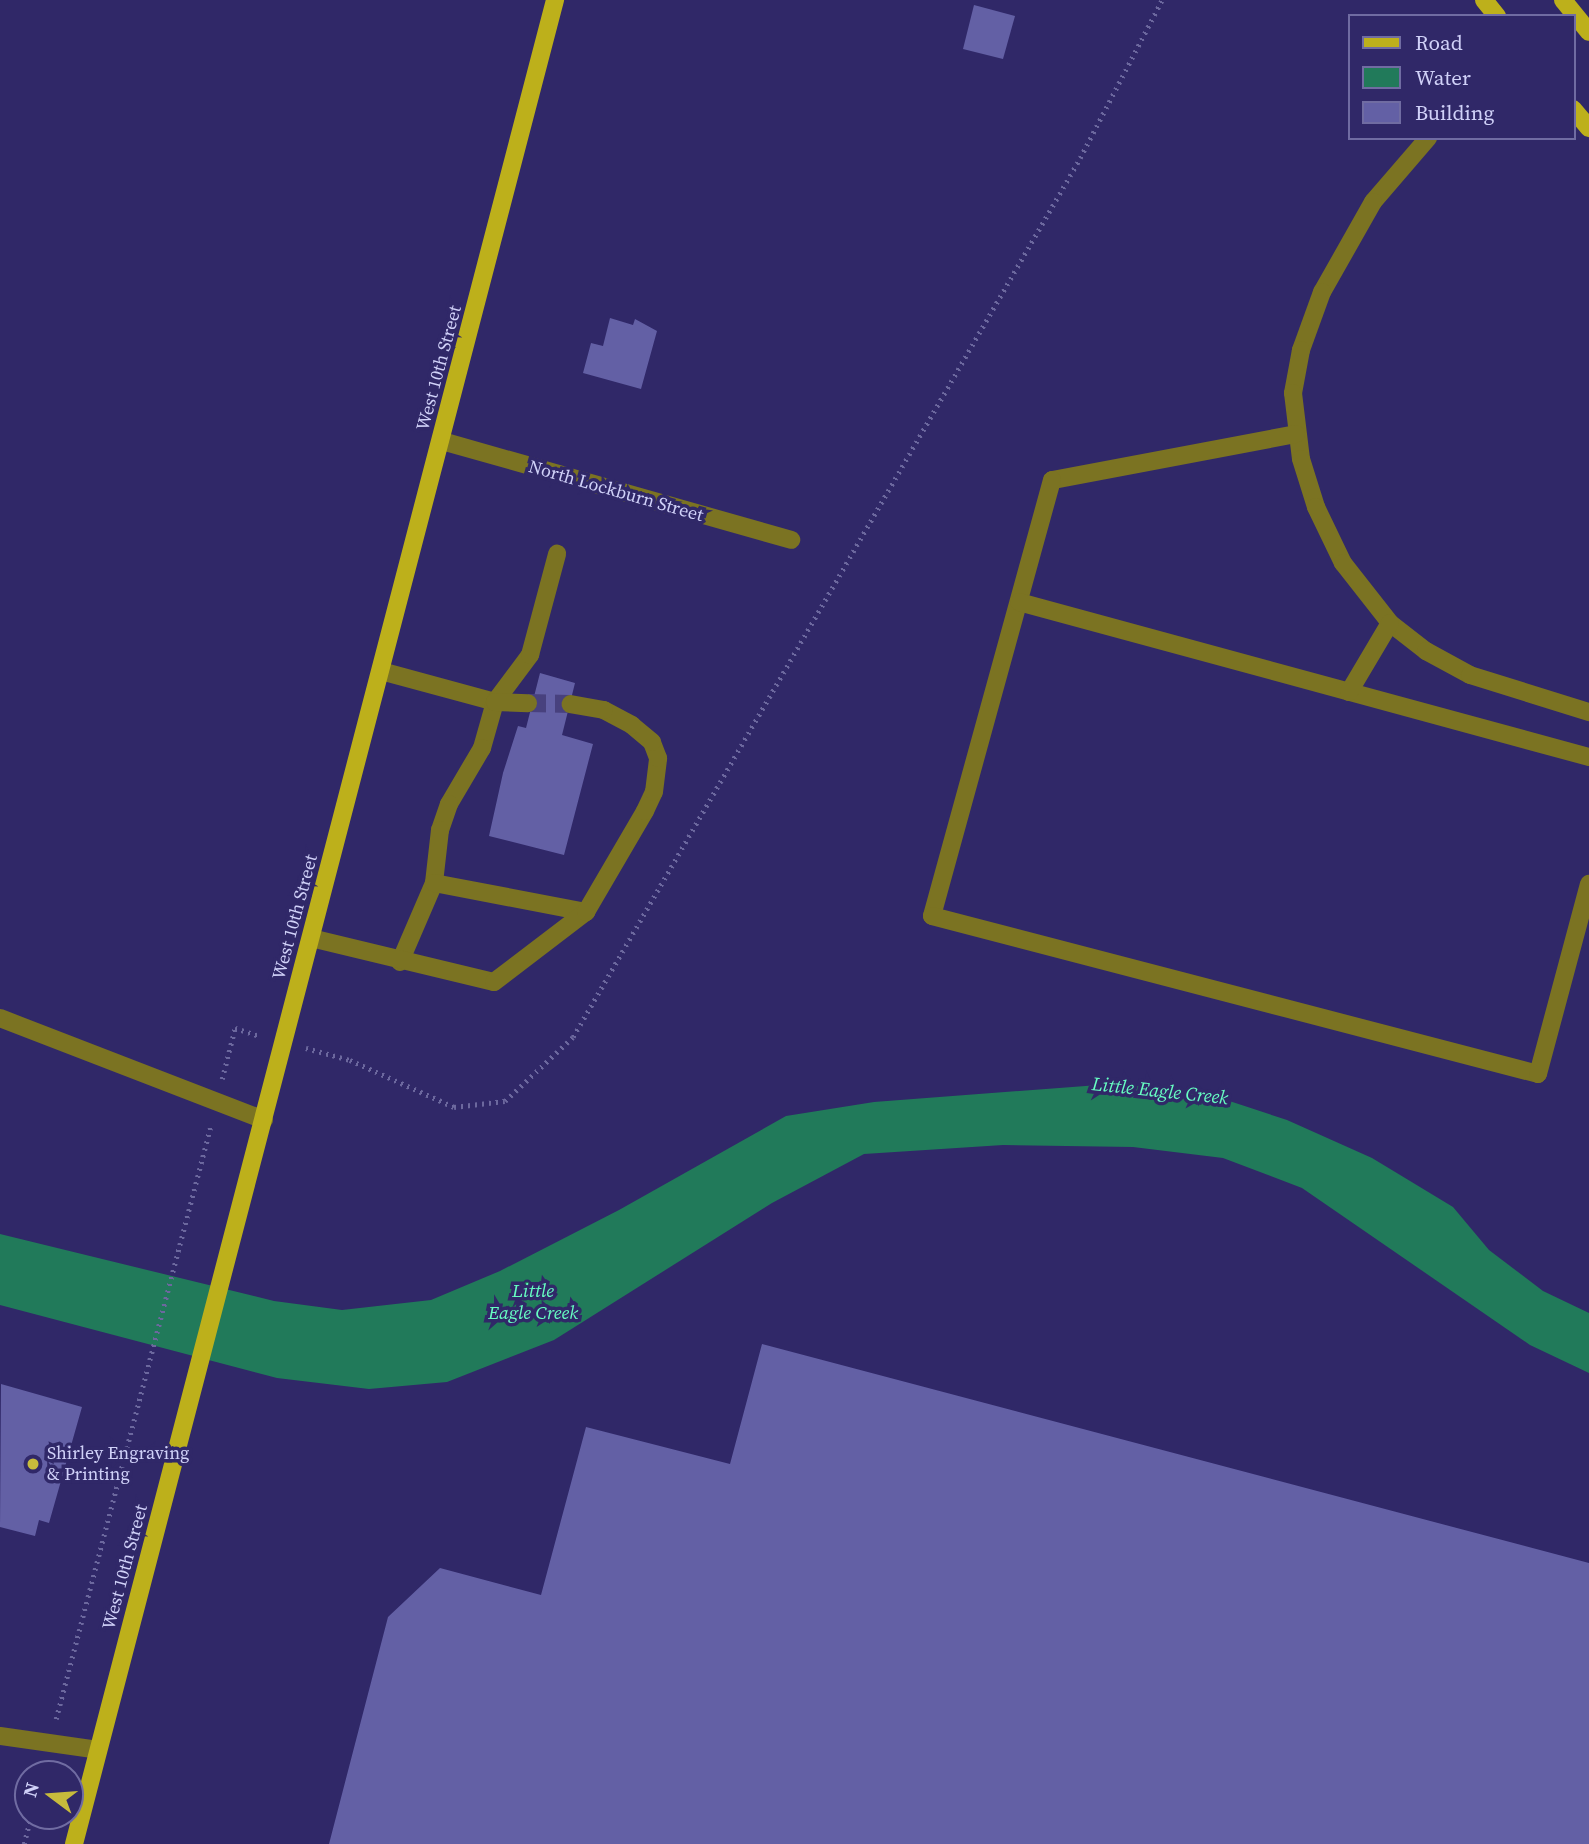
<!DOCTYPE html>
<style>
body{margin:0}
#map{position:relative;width:1589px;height:1844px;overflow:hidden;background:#302868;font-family:"Source Serif 4",serif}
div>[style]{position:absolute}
.water>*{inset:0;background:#217a5a}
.building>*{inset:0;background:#6360a5}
.minor-tunnel>*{height:18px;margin-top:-9px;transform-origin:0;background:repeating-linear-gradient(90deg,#48417e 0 18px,transparent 0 27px)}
.path>*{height:4.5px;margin-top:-2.25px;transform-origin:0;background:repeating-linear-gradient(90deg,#6c689e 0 2px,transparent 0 7px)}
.minor>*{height:18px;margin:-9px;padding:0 9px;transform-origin:9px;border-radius:9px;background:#7b7322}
.major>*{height:18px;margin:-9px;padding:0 9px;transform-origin:9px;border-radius:9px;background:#bdb01b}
.dots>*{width:19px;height:19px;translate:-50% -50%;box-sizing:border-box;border:4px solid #302868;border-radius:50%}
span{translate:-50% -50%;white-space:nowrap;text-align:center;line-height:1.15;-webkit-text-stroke:7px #302868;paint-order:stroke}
.street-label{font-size:18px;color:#d0d1f8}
.poi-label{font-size:18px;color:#d0d1f8}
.left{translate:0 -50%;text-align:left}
.water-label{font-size:19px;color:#67fec2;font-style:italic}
.legend{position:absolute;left:1348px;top:14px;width:228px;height:126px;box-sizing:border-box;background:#302868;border:2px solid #706ca2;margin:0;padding:9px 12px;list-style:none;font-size:21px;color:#d0d1f8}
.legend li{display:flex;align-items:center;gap:14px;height:35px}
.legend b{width:35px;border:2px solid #706ca2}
.north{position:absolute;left:14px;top:1760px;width:70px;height:70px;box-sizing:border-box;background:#302868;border:2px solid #706ca2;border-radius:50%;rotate:286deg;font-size:19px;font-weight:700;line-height:28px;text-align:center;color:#d0d1f8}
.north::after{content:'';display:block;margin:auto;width:24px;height:32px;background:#c7bb3c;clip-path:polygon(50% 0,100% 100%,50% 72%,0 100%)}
</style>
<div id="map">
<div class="water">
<i style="clip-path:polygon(1112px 1084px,1199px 1091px,1287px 1120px,1372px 1158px,1453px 1207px,1489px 1250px,1543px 1291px,1589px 1313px,1589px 1373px,1530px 1345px,1302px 1188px,1223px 1158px,1133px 1147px,1003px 1145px,864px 1154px,772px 1203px,554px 1340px,447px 1382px,369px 1389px,277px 1378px,0 1305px,0 1234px,274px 1301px,342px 1310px,431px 1300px,500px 1271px,619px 1210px,786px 1116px,874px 1102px)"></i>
</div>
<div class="building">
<i style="clip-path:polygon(974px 5px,1015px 16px,1003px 59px,963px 49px)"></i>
<i style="clip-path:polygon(610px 318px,633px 325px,635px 319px,657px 331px,641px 389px,583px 373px,591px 343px,603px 346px)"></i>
<i style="clip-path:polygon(540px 673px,575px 683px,562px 735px,593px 744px,564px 855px,489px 836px,503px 773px,518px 726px,526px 728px)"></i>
<i style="clip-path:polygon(762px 1344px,1589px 1563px,1589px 1844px,329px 1844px,388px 1617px,440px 1568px,541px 1595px,586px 1427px,730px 1464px)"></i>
<i style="clip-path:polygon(1px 1384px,82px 1407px,49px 1523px,39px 1520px,35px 1536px,0 1527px)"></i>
</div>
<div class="minor-tunnel">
<i style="left:528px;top:703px;width:43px;rotate:1.3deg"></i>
</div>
<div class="path">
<i style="left:306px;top:1048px;width:46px;rotate:15.3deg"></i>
<i style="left:350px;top:1060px;width:114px;rotate:24.3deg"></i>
<i style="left:454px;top:1107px;width:51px;rotate:-6.7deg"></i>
<i style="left:505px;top:1101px;width:93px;rotate:-43.3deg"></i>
<i style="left:573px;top:1037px;width:1015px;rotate:-60.02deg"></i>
<i style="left:1080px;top:158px;width:178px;rotate:-62.6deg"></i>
<i style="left:222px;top:1079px;width:53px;rotate:-75.7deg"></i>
<i style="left:235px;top:1028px;width:26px;rotate:18deg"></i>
<i style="left:56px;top:1719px;width:614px;rotate:-75.38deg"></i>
<i style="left:24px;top:1844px;width:29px;rotate:-76deg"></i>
</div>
<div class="minor">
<i style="left:1428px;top:138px;width:84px;rotate:130.7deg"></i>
<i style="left:1373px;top:202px;width:103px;rotate:119.5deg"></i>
<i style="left:1322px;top:292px;width:62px;rotate:109.9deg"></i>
<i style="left:1301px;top:350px;width:44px;rotate:100.5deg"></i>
<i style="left:1293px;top:393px;width:66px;rotate:83.1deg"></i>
<i style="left:1301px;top:459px;width:50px;rotate:72.6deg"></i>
<i style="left:1316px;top:507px;width:62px;rotate:64.3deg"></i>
<i style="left:1343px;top:563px;width:76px;rotate:51.9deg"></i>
<i style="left:1390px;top:623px;width:46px;rotate:37.9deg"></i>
<i style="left:1426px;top:651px;width:50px;rotate:28.6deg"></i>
<i style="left:1470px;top:675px;width:125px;rotate:17.3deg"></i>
<i style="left:1296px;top:434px;width:248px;rotate:169.3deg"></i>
<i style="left:1052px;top:480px;width:452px;rotate:105.4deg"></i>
<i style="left:932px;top:916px;width:626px;rotate:14.61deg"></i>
<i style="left:1538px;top:1074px;width:197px;rotate:-75deg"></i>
<i style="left:442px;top:441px;width:363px;rotate:15.8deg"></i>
<i style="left:1019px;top:602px;width:591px;rotate:15.21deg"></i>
<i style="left:381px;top:671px;width:118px;rotate:15.2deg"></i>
<i style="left:495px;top:702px;width:48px;rotate:105.8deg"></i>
<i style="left:482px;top:748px;width:65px;rotate:120.5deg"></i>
<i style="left:449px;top:804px;width:28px;rotate:109deg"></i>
<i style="left:440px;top:830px;width:53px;rotate:96.5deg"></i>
<i style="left:434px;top:883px;width:86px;rotate:113.3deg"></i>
<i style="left:1349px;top:692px;width:80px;rotate:-59.3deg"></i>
<i style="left:495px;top:702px;width:59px;rotate:-53.3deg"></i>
<i style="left:530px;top:655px;width:105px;rotate:-75deg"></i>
<i style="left:495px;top:702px;width:33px;rotate:2deg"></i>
<i style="left:434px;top:883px;width:155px;rotate:10.8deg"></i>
<i style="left:311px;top:938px;width:188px;rotate:13.5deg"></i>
<i style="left:494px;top:982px;width:116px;rotate:-37.3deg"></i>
<i style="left:586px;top:912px;width:117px;rotate:-59.7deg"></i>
<i style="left:645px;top:811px;width:21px;rotate:-65deg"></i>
<i style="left:654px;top:792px;width:34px;rotate:-83deg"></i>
<i style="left:658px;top:758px;width:17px;rotate:-111deg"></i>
<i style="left:652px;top:742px;width:26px;rotate:-140deg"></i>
<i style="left:632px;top:725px;width:32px;rotate:-152deg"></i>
<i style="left:604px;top:710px;width:34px;rotate:-170deg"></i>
<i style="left:0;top:1018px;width:283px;rotate:21.1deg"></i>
<i style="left:0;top:1736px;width:99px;rotate:8.1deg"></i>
</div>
<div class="major">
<i style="left:1484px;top:0;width:21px;rotate:51deg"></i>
<i style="left:1563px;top:0;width:41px;rotate:50.9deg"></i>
<i style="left:1573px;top:109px;width:25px;rotate:50deg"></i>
<i style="left:74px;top:1844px;width:1906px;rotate:-75.38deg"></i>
</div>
<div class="dots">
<i style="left:33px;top:1464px;background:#c7bb3c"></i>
</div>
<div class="street-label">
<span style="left:439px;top:368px;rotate:-75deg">West 10th Street</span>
<span style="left:616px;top:491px;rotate:16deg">North Lockburn Street</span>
<span style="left:295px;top:917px;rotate:-75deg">West 10th Street</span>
<span style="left:125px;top:1567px;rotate:-75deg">West 10th Street</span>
</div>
<div class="poi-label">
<span class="left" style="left:47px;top:1464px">Shirley Engraving<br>&amp; Printing</span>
</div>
<div class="water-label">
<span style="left:1160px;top:1091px;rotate:6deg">Little Eagle Creek</span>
<span style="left:533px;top:1302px">Little<br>Eagle Creek</span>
</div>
<ul class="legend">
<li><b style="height:9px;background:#bdb01b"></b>Road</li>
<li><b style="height:19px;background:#217a5a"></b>Water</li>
<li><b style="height:19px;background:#6360a5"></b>Building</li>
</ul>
<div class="north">N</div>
</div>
